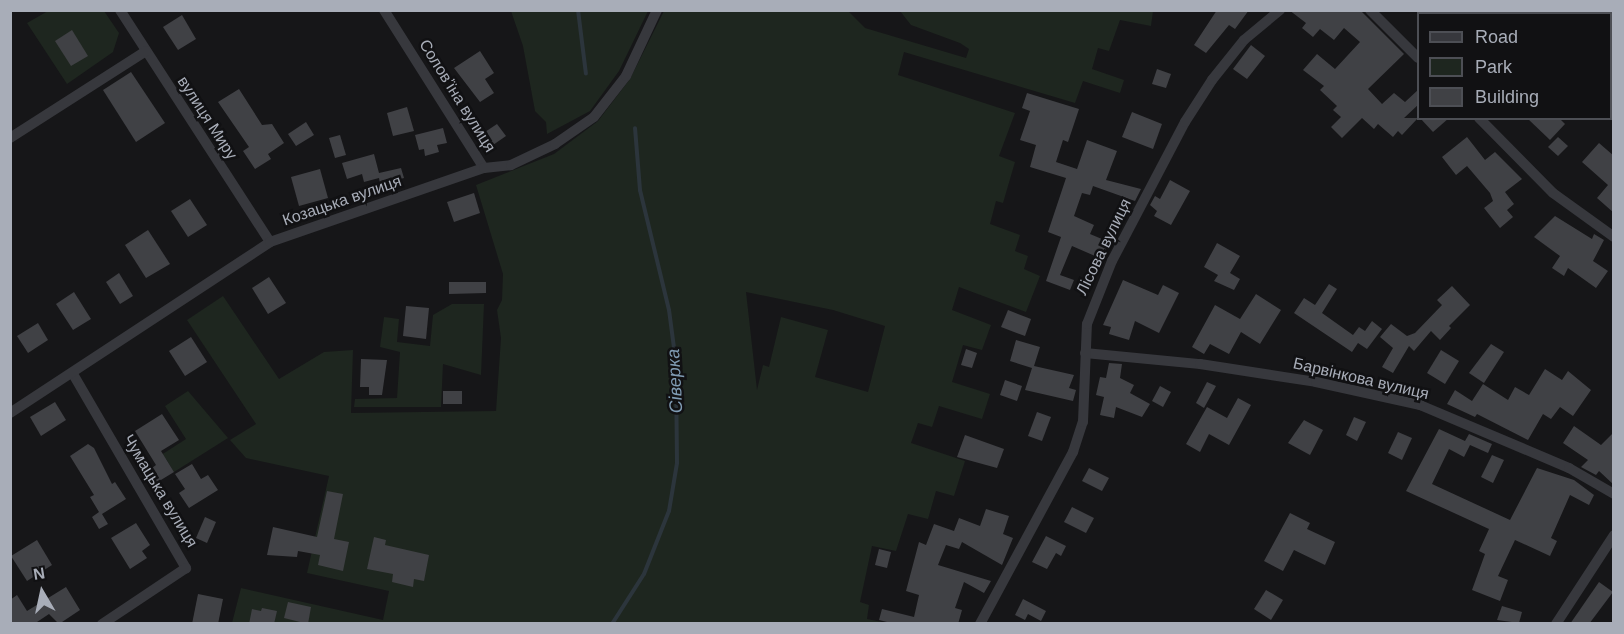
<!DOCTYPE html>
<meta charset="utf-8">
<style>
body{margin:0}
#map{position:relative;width:1624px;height:634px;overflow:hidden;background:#161618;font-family:Helvetica,sans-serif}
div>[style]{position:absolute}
.green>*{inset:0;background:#1e261f}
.stream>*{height:4px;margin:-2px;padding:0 2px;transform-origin:2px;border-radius:2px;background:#2c353c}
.building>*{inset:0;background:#404145}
.street>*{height:10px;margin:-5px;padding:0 5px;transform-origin:5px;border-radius:5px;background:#37383d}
span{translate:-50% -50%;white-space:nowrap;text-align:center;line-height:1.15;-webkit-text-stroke:5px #111113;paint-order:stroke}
.street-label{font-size:16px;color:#a8adb8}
.water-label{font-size:18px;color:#7f9bb3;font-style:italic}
.frame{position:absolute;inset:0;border:12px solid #a8adb8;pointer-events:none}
.legend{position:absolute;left:1417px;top:12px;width:195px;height:108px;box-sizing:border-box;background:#111113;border:2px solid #4d4f55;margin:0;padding:8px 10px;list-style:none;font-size:18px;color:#a8adb8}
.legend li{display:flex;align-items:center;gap:12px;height:30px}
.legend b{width:30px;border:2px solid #4d4f55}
.north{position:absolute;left:12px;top:562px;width:60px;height:60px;-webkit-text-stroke:4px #111113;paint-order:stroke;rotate:351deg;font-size:16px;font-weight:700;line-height:24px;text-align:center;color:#a8adb8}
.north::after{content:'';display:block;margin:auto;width:21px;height:27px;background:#a8adb8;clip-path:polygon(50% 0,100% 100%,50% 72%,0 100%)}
</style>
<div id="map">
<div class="green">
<i style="clip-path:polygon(48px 11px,104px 11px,119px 33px,113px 52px,67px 84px,27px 23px)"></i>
<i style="clip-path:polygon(511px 11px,511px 10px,648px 11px,619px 71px,590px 111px,547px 134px,546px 122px,535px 111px,523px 46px)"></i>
<i style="clip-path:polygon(evenodd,664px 11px,848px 11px,865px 28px,966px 58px,969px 49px,960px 43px,911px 25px,900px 11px,1153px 11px,1151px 26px,1120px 20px,1109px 51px,1098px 48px,1092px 69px,1124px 80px,1120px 93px,1083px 81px,1075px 103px,904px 52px,898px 75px,1015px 113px,999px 156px,1015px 162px,1003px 203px,996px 201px,990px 224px,1020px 235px,1015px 251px,1028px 256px,1024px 269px,1040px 276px,1026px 312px,959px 287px,952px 310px,991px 325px,982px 350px,963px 345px,952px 382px,990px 394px,982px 419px,939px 406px,932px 427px,918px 423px,911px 443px,965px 461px,954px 496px,936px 491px,928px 519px,908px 514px,896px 551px,872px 546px,860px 602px,869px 605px,867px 619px,887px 623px,232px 623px,241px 588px,383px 620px,389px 591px,307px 573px,329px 476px,246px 458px,230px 440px,256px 424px,187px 320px,223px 296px,279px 379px,324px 352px,353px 350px,351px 413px,496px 411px,501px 338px,497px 310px,502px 300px,503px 274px,476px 185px,554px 154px,598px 121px,630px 79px,664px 11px,746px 292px,833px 310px,885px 326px,868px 392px,815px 377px,828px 330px,781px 317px,769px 367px,763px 365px,757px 390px,746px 292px)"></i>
<i style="clip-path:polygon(452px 304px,484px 304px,481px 375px,443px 364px,441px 407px,354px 407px,355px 399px,397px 398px,400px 352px,380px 347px,384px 317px,399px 319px,397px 342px,430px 346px,433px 315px)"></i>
<i style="clip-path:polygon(188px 391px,228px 438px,174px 472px,166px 459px,161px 462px,158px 457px,186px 439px,165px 406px)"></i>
</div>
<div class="stream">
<i style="left:578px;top:10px;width:64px;rotate:82.9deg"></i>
<i style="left:612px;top:624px;width:59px;rotate:-57.4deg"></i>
<i style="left:644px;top:574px;width:68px;rotate:-68.4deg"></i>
<i style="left:669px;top:511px;width:49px;rotate:-80.5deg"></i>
<i style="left:677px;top:463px;width:100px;rotate:-90.6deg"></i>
<i style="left:676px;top:363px;width:53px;rotate:-97.5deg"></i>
<i style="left:669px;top:310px;width:123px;rotate:-103.6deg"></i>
<i style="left:640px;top:190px;width:62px;rotate:-94.6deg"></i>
</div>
<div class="building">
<i style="clip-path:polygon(1217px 10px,1249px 10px,1235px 29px,1229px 25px,1206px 53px,1194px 45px)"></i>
<i style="clip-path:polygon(1289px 10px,1360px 10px,1404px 54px,1368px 89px,1382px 104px,1394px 93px,1405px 102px,1419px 89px,1419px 104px,1404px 118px,1418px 118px,1402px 135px,1398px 131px,1393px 137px,1378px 124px,1374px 129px,1362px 118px,1342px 138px,1331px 127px,1341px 117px,1333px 110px,1337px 106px,1320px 90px,1324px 86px,1303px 70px,1317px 54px,1335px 69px,1360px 42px,1344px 28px,1334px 40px,1320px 29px,1313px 37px,1302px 28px,1306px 23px)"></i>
<i style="clip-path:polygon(182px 15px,196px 39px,178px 50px,163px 27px)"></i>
<i style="clip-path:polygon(72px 30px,88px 56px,71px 66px,55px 41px)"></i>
<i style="clip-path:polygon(1251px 45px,1265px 56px,1247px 79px,1233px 69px)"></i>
<i style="clip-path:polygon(480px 51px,494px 73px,485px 79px,494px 93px,480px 102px,454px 68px)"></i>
<i style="clip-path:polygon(1157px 69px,1171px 74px,1166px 88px,1152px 84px)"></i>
<i style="clip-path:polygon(131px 72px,165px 123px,136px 142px,103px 90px)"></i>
<i style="clip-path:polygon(239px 89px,262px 125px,272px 124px,284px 143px,268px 154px,271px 159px,255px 169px,243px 151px,249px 147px,218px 102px)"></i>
<i style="clip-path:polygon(1027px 93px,1079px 109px,1068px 142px,1063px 140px,1056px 162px,1077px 169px,1087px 140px,1117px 151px,1106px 180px,1141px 189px,1135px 201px,1093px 186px,1090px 195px,1082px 193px,1074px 216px,1094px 225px,1090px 234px,1109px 242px,1102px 259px,1072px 246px,1060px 275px,1074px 280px,1070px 290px,1046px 281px,1061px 237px,1048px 232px,1066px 178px,1030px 167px,1036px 145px,1020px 140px,1030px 111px,1022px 108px)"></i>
<i style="clip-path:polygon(407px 107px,414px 131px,393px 136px,387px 113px)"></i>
<i style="clip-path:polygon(1132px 112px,1162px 124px,1153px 149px,1122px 137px)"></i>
<i style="clip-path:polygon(1420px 118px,1449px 118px,1433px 132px)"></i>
<i style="clip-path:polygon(1527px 118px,1559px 118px,1565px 124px,1550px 140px)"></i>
<i style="clip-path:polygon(306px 122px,314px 135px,296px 146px,288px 134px)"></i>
<i style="clip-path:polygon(497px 124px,506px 136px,493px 145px,485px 132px)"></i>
<i style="clip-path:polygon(443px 128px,447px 143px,437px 145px,439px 152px,425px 156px,424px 149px,419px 150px,415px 135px)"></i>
<i style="clip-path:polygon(340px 135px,346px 155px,335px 158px,329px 138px)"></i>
<i style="clip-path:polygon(1467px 137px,1485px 160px,1495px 152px,1522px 179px,1505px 192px,1514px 204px,1507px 210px,1513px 217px,1500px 228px,1484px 208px,1493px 201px,1490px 193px,1467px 166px,1456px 175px,1442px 157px)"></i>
<i style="clip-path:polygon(1558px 137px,1568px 146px,1558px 156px,1548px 147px)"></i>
<i style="clip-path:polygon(1599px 143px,1614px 156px,1614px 213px,1597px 198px,1608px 185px,1582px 162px)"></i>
<i style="clip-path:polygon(374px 154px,379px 173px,401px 168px,404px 178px,380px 184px,379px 178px,364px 182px,362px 174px,347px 179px,342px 163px)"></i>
<i style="clip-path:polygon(320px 169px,328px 198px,299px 206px,291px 177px)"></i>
<i style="clip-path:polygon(1170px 180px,1190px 191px,1171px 225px,1154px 216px,1157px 211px,1150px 205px,1155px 196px,1160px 199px)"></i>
<i style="clip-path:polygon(474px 193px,480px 213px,454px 222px,447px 202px)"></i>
<i style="clip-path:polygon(190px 199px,207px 225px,188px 237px,171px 211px)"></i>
<i style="clip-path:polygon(1555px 216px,1592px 239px,1594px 234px,1604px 240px,1593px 261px,1608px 271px,1596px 288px,1568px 268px,1564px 276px,1552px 268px,1560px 256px,1534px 237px)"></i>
<i style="clip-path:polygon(148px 230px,170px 264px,146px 278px,125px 245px)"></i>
<i style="clip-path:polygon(1217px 243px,1240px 256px,1230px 273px,1240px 279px,1234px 290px,1214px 281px,1218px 275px,1204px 267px)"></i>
<i style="clip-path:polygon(119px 273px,133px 296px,120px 304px,106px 282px)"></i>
<i style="clip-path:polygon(269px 277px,286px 303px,268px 314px,252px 288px)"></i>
<i style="clip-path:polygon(1123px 280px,1158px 295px,1163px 285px,1179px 293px,1159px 333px,1135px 321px,1129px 340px,1109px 334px,1111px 327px,1103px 325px)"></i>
<i style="clip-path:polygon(449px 282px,486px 282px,486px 293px,449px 294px)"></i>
<i style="clip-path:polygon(1329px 284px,1337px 289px,1322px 313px,1353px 335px,1359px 327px,1365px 331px,1372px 321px,1382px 329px,1367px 349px,1358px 343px,1352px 352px,1294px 313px,1304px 298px,1315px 305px)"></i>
<i style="clip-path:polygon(1452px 286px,1470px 305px,1449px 326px,1451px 328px,1440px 340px,1431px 331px,1414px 351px,1409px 346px,1393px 373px,1382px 367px,1393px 348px,1380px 337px,1391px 324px,1407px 336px,1415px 333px,1442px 305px,1437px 300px)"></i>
<i style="clip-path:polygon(74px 292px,91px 319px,73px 330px,56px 304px)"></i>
<i style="clip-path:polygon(1256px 294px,1281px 310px,1260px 344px,1241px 332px,1229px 354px,1210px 344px,1204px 354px,1192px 347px,1215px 305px,1240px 319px)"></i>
<i style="clip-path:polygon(406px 306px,429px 308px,426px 339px,403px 336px)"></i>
<i style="clip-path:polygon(1008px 310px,1031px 319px,1025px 336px,1001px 327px)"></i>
<i style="clip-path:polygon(38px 323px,48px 340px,28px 353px,17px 336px)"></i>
<i style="clip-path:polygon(191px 337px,207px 362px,185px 376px,169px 351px)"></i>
<i style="clip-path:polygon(1016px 340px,1040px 347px,1034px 366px,1074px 375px,1069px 388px,1076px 390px,1073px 401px,1025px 390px,1032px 368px,1010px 361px)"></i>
<i style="clip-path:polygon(1491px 344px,1504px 352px,1484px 383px,1469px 373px)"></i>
<i style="clip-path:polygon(966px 349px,977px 353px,972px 368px,961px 365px)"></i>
<i style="clip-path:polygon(1441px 350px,1459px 361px,1445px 384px,1427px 373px)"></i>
<i style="clip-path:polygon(361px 359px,387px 360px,382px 395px,369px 395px,369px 387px,360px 387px)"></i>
<i style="clip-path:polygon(1109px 363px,1122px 364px,1120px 378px,1134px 385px,1130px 393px,1150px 404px,1142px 417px,1116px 407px,1114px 418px,1100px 415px,1104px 397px,1096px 395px,1100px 377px,1106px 378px)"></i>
<i style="clip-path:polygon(1545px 369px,1562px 380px,1568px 371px,1591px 390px,1573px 416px,1560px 407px,1551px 419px,1543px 414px,1528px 440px,1477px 414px,1475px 417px,1447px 404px,1455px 390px,1472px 401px,1483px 384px,1508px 400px,1515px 387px,1529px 395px)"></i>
<i style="clip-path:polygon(1005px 380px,1022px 386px,1017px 401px,1000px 395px)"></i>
<i style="clip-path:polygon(1207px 382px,1216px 386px,1204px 408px,1196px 403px)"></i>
<i style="clip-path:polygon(1160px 386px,1171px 392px,1163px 407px,1152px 401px)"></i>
<i style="clip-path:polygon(443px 391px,462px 391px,462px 404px,443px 404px)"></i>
<i style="clip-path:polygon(1238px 398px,1251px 405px,1229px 445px,1209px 434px,1200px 452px,1186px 444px,1207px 407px,1227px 418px)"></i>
<i style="clip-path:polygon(55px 402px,66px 420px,41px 436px,30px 417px)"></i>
<i style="clip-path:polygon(1037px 412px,1051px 417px,1042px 441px,1028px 436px)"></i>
<i style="clip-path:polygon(162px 414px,179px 440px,161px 451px,174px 472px,156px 483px,148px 471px,156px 465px,135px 431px)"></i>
<i style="clip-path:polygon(1354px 417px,1366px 422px,1357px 441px,1346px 435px)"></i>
<i style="clip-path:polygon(1304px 420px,1323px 430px,1310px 455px,1288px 443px)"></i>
<i style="clip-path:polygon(1574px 426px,1601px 445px,1614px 432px,1614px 485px,1599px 471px,1596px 475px,1581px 467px,1588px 460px,1563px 443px)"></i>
<i style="clip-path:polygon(1439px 429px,1465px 441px,1469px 434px,1492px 444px,1488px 453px,1470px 445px,1464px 457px,1449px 449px,1432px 484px,1510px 520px,1537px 468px,1574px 480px,1594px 495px,1589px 505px,1570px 495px,1551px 538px,1557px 541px,1550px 556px,1515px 540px,1498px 576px,1508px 580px,1500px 601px,1472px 590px,1485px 554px,1479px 551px,1489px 529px,1406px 491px)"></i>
<i style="clip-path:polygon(1398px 432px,1412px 438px,1402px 460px,1388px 453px)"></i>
<i style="clip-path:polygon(965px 435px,1004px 449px,997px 468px,957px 457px)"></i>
<i style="clip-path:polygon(88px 444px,94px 448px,112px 484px,115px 482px,126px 499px,102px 514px,108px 524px,99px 529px,92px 517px,99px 512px,90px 497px,94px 495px,70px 456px)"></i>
<i style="clip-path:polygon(1492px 455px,1504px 460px,1493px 483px,1481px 477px)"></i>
<i style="clip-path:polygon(192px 464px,201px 479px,208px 475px,218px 490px,189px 508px,179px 493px,185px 489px,175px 474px)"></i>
<i style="clip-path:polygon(1089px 468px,1109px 478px,1102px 491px,1082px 481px)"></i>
<i style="clip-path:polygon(327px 491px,343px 494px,334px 539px,349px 542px,343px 571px,318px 565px,320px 555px,298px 551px,297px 557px,267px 555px,273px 527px,317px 537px)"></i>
<i style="clip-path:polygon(1072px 507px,1094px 518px,1086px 533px,1064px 522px)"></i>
<i style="clip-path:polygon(986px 509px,1009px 516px,1003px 534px,1013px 538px,1002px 565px,962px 542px,959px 549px,946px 545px,938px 565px,991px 581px,984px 593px,964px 582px,955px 608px,962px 610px,958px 624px,895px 624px,879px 620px,882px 609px,914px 617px,919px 595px,906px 591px,919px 542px,926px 545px,934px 524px,954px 531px,959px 518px,980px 526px)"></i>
<i style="clip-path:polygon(1290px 513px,1310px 523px,1307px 529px,1335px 542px,1325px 565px,1294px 550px,1283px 571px,1264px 561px)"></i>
<i style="clip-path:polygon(205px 517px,216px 522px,207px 543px,196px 538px)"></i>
<i style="clip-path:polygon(136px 523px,150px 545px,142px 551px,147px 558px,130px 569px,111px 538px)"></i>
<i style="clip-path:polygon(1046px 536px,1066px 546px,1061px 556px,1056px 553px,1047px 569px,1032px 562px)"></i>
<i style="clip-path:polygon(374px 537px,386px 540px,385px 545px,429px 555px,424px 581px,414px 579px,413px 587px,392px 582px,393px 574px,367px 569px)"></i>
<i style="clip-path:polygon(37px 540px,52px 565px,27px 581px,11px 556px)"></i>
<i style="clip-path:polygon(879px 549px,891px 552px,887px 568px,875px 565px)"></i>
<i style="clip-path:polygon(1599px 582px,1613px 592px,1589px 624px,1570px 624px)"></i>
<i style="clip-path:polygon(66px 587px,80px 610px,59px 624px,49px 614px,34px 624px,10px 624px,10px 600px,17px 595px,27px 611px)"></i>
<i style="clip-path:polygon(1266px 590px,1283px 600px,1271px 620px,1254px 609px)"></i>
<i style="clip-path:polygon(198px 594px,223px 599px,218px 624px,192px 624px)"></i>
<i style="clip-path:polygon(1023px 599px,1046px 611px,1041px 621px,1028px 614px,1025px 620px,1015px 615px)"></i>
<i style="clip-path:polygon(288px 602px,311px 607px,308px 624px,284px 618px)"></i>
<i style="clip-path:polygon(1502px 606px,1522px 612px,1519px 623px,1497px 620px)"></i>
<i style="clip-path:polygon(262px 608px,277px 611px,274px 624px,249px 624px,252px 609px,261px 611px)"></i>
</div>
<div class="street">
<i style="left:120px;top:10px;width:276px;rotate:57.1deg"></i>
<i style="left:384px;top:10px;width:187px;rotate:57.7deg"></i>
<i style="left:1370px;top:10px;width:68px;rotate:45deg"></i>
<i style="left:1479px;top:118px;width:105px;rotate:45.4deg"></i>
<i style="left:1553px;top:193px;width:75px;rotate:35.8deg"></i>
<i style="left:10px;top:138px;width:161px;rotate:-32.6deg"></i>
<i style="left:1085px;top:353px;width:116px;rotate:5.5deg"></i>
<i style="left:1200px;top:364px;width:117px;rotate:8.8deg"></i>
<i style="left:1316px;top:382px;width:107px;rotate:12.5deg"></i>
<i style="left:1420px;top:405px;width:162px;rotate:22.9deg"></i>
<i style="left:1569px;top:468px;width:52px;rotate:30deg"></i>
<i style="left:73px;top:374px;width:225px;rotate:59.8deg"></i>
<i style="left:186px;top:568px;width:101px;rotate:146.3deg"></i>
<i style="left:10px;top:413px;width:311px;rotate:-33.3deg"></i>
<i style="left:270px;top:242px;width:226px;rotate:-19.1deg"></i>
<i style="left:484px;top:168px;width:27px;rotate:-6deg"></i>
<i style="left:511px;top:165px;width:49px;rotate:-25.5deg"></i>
<i style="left:555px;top:144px;width:47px;rotate:-34.7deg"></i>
<i style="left:594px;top:117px;width:52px;rotate:-52deg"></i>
<i style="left:626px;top:76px;width:73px;rotate:-64.8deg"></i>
<i style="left:980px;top:624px;width:196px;rotate:-61.6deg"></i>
<i style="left:1073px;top:452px;width:32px;rotate:-72deg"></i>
<i style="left:1083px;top:422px;width:98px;rotate:-87.7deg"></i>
<i style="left:1087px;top:324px;width:68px;rotate:-68.4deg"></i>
<i style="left:1112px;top:261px;width:157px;rotate:-62.3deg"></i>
<i style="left:1185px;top:122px;width:50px;rotate:-57.3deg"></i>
<i style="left:1212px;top:80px;width:51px;rotate:-51.3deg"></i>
<i style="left:1244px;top:40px;width:47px;rotate:-39.8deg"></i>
<i style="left:1556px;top:624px;width:106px;rotate:-56.9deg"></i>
</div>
<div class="street-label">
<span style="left:457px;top:96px;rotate:58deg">Соловʼїна вулиця</span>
<span style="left:207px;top:118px;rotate:57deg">вулиця Миру</span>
<span style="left:342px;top:201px;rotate:-19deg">Козацька вулиця</span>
<span style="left:1104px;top:247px;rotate:-64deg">Лісова вулиця</span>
<span style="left:1361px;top:379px;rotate:13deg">Барвінкова вулиця</span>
<span style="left:160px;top:491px;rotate:59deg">Чумацька вулиця</span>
</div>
<div class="water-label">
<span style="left:675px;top:381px;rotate:-93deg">Сіверка</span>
</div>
<div class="frame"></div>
<ul class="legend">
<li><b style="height:8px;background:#37383d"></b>Road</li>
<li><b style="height:16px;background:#1e261f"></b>Park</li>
<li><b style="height:16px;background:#404145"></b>Building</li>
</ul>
<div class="north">N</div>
</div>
